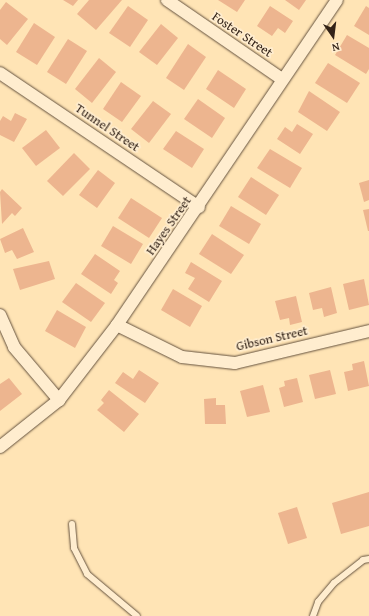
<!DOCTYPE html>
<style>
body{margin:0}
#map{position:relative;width:369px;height:616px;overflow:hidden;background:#ffe4b5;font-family:"Gentium Book Plus",serif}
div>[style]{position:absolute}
.building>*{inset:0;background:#edb58f}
.roads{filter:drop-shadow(0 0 1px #65523e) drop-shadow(0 0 1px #65523e)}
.lane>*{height:6px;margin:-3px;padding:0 3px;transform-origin:3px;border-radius:3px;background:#ffedcf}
.street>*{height:12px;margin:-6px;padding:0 6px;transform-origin:6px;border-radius:6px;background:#ffedcf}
span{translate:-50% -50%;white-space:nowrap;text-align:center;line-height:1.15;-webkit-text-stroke:3.5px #ffedcf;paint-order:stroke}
.street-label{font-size:13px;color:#322217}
.north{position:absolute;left:313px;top:16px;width:40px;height:40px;-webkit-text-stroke:3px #ffedcf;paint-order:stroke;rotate:166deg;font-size:11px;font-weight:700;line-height:16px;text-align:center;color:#322217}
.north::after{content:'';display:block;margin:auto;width:14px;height:18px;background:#322217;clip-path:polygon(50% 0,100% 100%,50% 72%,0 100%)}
</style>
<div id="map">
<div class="building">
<i style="clip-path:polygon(63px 0,78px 0,73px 6px)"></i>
<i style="clip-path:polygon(89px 0,122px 0,96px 30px,77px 14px)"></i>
<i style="clip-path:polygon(218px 0,245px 0,237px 12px)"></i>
<i style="clip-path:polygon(285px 0,306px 0,299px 10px)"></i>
<i style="clip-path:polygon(6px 2px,28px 19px,7px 45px,0 39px,0 10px)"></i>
<i style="clip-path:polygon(128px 6px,148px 20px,130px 47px,109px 33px)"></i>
<i style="clip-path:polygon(270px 6px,293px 21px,285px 33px,278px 28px,272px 36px,257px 26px)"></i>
<i style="clip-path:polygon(366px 6px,369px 8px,369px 35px,354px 26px)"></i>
<i style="clip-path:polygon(34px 23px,55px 37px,37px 65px,16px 52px)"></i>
<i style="clip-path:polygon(161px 24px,178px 38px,157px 65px,139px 52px)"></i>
<i style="clip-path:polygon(347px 35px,369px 48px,369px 69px,366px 74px,335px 55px)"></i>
<i style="clip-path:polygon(68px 39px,87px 51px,66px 84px,47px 72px)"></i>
<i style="clip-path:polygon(188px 44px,206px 57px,184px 90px,166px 78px)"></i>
<i style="clip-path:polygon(99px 58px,116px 72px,92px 103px,75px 89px)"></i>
<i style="clip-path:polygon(328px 63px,360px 83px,347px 103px,315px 83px)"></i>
<i style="clip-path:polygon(218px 70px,246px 89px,234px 108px,206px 89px)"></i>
<i style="clip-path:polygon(121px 82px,141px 96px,122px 122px,103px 109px)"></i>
<i style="clip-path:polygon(309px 91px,340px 112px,327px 131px,298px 112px)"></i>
<i style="clip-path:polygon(198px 99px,225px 118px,212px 138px,184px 119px)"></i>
<i style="clip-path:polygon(153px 101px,171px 114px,149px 143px,131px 129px)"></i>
<i style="clip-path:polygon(15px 113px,27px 119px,14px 142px,0 135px,0 121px,3px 116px,11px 121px)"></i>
<i style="clip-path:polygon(297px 124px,313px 134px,300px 154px,277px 139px,285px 127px,292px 132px)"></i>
<i style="clip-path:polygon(46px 130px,60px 148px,36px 166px,22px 148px)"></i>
<i style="clip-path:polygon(176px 131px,204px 149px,192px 168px,163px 149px)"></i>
<i style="clip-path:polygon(270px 149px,302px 168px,290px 188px,257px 168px)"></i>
<i style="clip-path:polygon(74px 153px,90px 169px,63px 196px,47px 181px)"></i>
<i style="clip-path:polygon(98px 170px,115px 183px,97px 208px,79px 195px)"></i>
<i style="clip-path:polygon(251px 177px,279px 195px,266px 215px,238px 197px)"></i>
<i style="clip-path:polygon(369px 180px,369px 200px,364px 202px,359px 183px)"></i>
<i style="clip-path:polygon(2px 189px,22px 208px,15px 216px,12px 213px,2px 224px,0 192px)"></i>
<i style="clip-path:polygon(131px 198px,162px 218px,149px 238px,118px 218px)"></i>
<i style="clip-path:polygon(231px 206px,261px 224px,249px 244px,219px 226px)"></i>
<i style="clip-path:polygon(369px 209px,369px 231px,368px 231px,363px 210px)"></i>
<i style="clip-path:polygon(113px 226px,143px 244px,131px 264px,101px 246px)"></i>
<i style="clip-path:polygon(23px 228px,34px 252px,17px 259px,12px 250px,5px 253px,0 239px)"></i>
<i style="clip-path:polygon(212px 234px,244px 255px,231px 274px,199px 254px)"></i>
<i style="clip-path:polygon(95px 254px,120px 271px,114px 280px,118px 283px,111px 294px,81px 274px)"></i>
<i style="clip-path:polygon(49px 261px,55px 279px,20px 290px,13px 269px)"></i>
<i style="clip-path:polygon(191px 262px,222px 281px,209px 302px,188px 289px,195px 278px,185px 273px)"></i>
<i style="clip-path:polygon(364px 279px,369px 305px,349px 310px,343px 284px)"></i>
<i style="clip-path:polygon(76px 283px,105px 303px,91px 322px,62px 302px)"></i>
<i style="clip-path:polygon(331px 287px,337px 313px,324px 317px,322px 308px,313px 310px,309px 293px)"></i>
<i style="clip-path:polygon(173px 289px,202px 306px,190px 327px,161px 310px)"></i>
<i style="clip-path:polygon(296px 296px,302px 322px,290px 325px,289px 318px,280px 320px,275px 301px)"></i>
<i style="clip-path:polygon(57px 310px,86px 327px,75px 348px,45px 331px)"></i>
<i style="clip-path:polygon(364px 361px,369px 386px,348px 391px,344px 372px,353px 370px,352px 364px)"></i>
<i style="clip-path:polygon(139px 370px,159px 383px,145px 403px,115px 383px,123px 372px,133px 379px)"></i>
<i style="clip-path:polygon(330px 370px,336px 394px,315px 399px,309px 375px)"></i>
<i style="clip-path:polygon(9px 378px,22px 394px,0 411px,0 384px)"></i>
<i style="clip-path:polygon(297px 378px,303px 402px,284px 407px,279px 388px,285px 386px,284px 381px)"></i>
<i style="clip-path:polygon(263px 385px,270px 412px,247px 417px,240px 391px)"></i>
<i style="clip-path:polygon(109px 390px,139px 414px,124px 432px,97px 410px,104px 403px,101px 400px)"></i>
<i style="clip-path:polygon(216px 398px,216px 405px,225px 405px,226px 424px,205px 424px,204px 399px)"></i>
<i style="clip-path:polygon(369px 492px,369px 526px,341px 534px,332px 503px)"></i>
<i style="clip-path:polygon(297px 507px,307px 538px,288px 544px,278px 513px)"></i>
</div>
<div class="roads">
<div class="lane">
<i style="left:72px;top:524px;width:24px;rotate:85deg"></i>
<i style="left:74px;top:548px;width:29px;rotate:63deg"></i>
<i style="left:87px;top:574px;width:65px;rotate:40deg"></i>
<i style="left:313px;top:616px;width:15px;rotate:-70deg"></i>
<i style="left:318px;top:602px;width:25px;rotate:-50deg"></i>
<i style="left:334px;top:583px;width:37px;rotate:-38deg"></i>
<i style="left:363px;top:560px;width:6px;rotate:-9deg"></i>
</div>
<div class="street">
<i style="left:167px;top:0;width:140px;rotate:34.5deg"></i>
<i style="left:0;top:73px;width:240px;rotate:34deg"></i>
<i style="left:0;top:315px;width:35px;rotate:66deg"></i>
<i style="left:14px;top:347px;width:70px;rotate:49.7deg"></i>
<i style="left:117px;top:325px;width:72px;rotate:26.2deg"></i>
<i style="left:182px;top:357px;width:53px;rotate:6.5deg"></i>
<i style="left:235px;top:363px;width:138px;rotate:-13.4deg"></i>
<i style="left:0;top:447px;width:75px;rotate:-38.5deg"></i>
<i style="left:59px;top:400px;width:95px;rotate:-52.3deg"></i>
<i style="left:117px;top:325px;width:392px;rotate:-55.9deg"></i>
</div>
</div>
<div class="street-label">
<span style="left:242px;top:35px;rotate:34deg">Foster Street</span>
<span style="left:107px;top:128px;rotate:34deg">Tunnel Street</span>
<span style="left:169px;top:226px;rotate:-55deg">Hayes Street</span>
<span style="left:272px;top:339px;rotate:-13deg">Gibson Street</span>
</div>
<div class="north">N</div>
</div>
